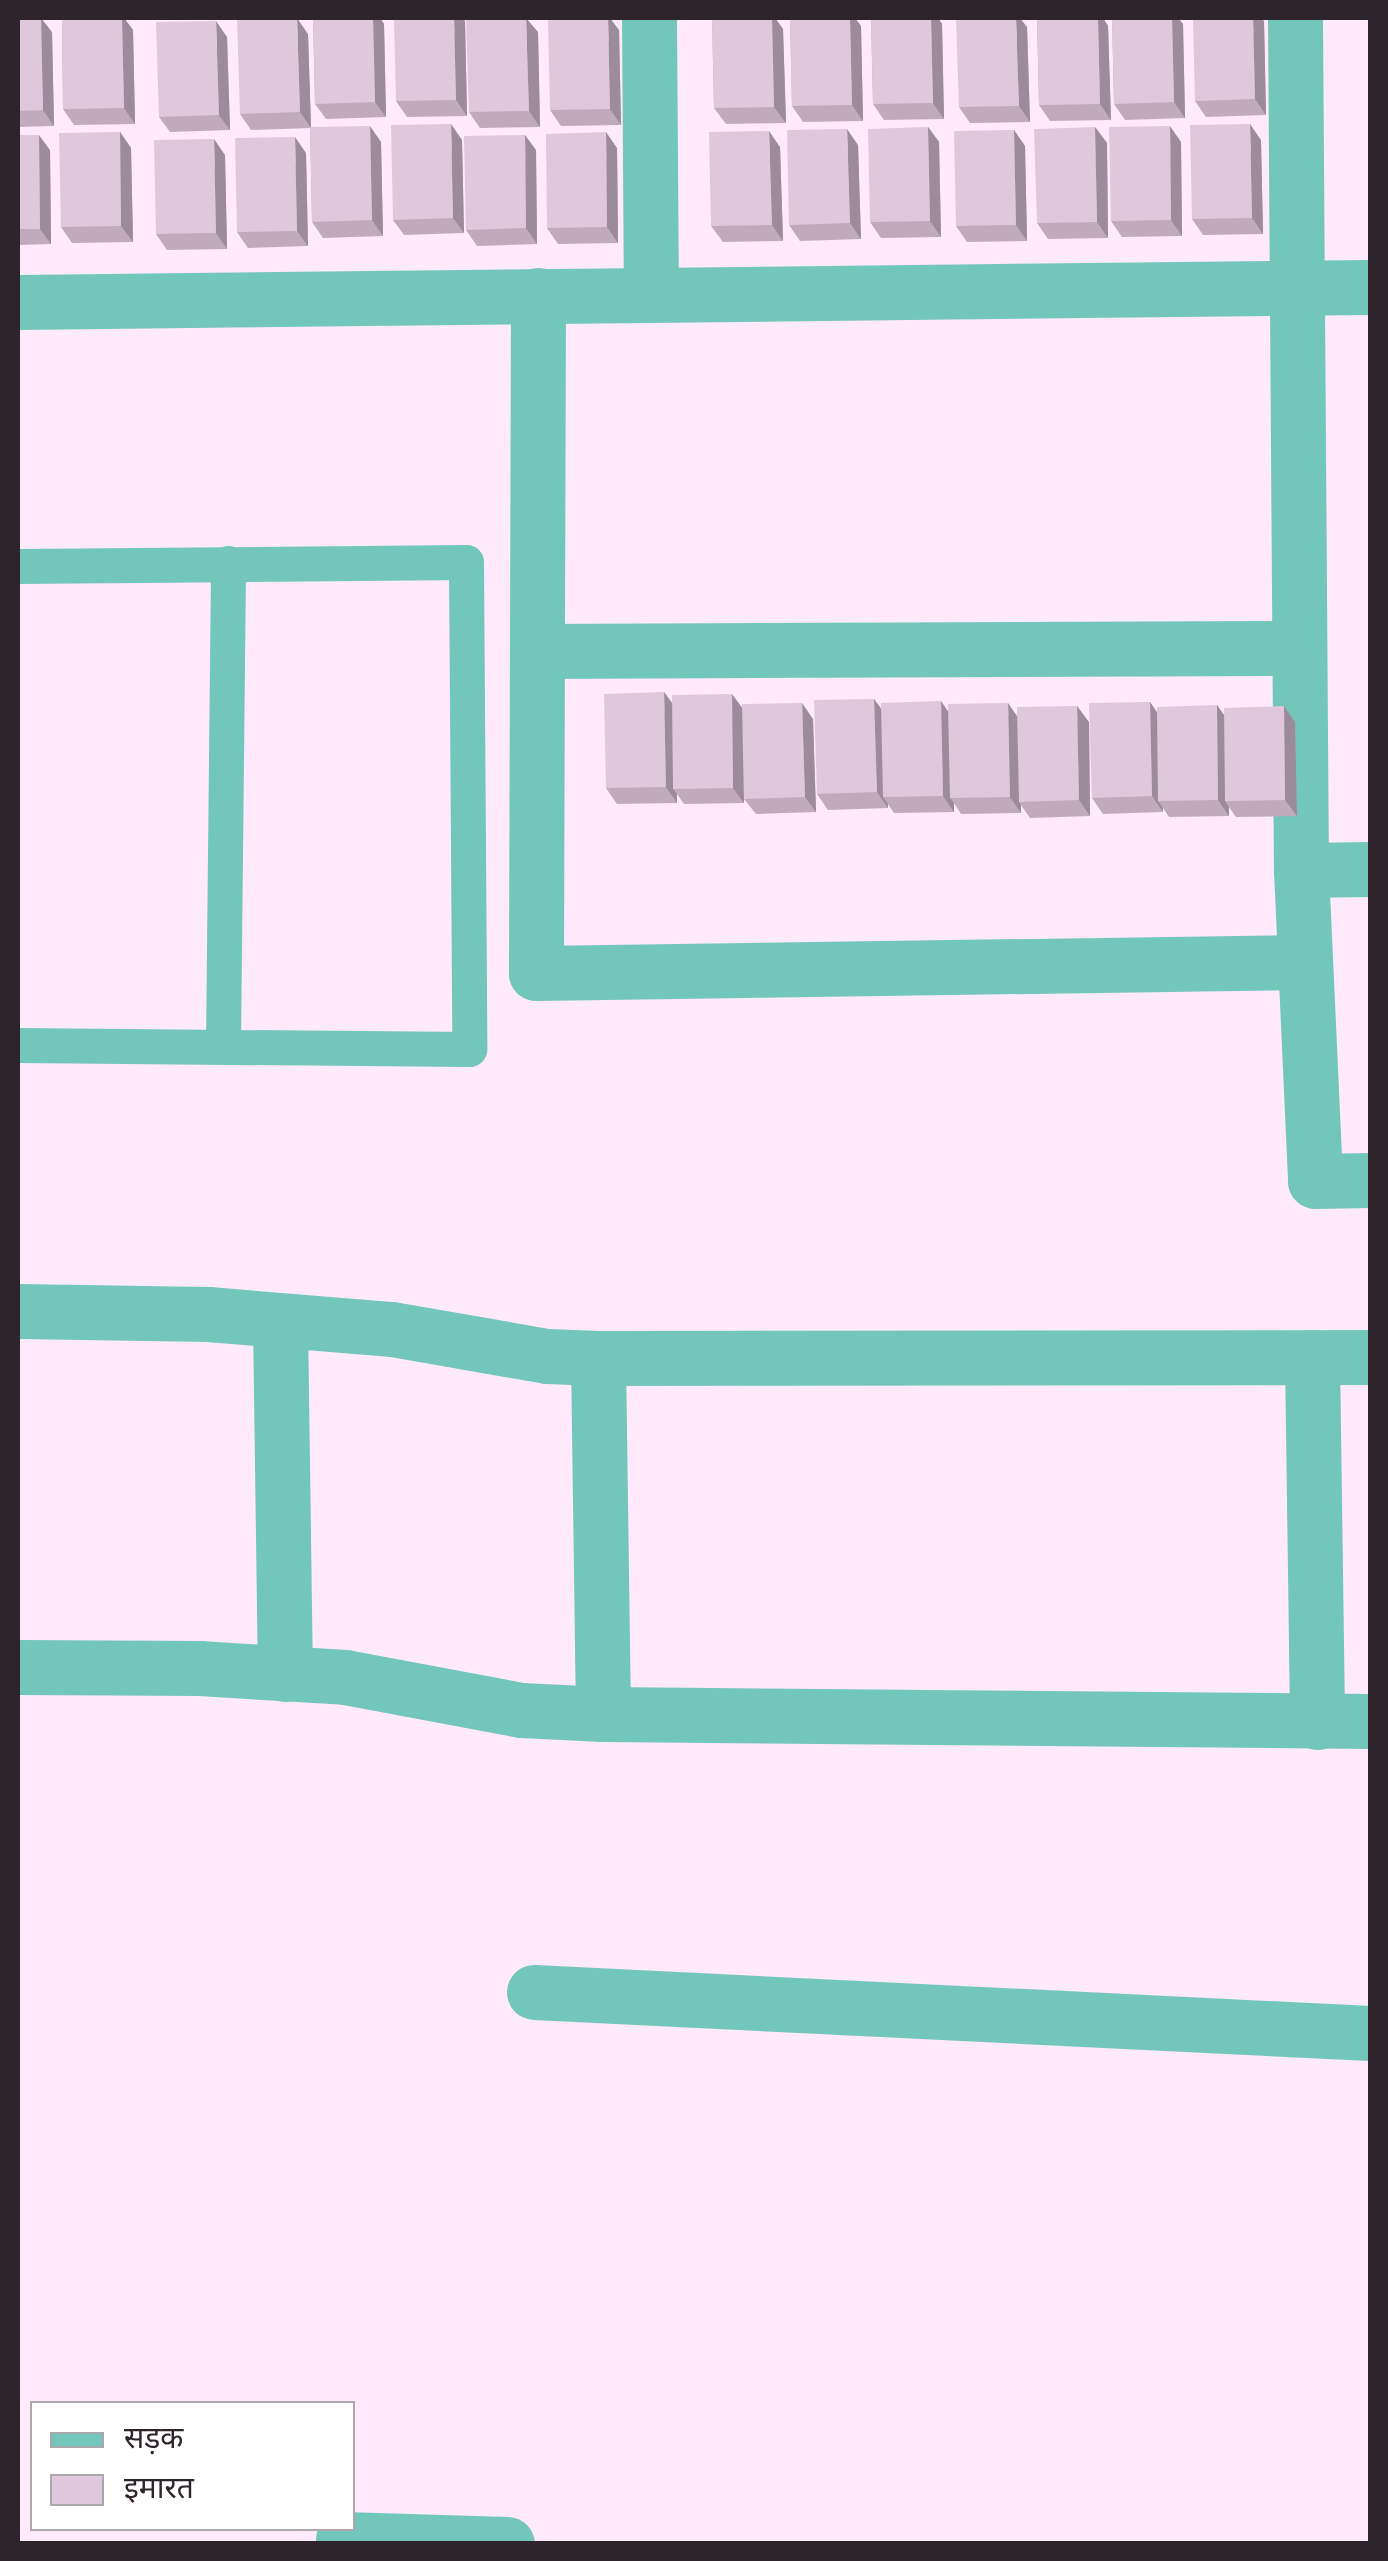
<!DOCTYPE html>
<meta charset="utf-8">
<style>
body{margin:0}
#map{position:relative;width:1388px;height:2561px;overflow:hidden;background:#feeafb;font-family:"Zilla Slab","Noto Sans Devanagari",serif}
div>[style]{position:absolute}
.lane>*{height:35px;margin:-17.5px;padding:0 17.5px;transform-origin:17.5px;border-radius:17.5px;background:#73c6ba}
.street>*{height:55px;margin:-27.5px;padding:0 27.5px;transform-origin:27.5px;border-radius:27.5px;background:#73c6ba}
.wall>*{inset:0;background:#c0abbd}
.shaded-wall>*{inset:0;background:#9c8b9a}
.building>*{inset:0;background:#dfc7dc}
span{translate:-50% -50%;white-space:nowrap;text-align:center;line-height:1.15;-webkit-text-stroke:8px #fff;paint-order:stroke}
.frame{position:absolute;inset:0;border:20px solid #2d242c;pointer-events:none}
.legend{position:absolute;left:30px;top:2401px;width:325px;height:130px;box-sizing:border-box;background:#fff;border:2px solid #aba7ab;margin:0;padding:12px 18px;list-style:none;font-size:30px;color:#2d242c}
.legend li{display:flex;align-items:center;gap:20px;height:50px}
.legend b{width:50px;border:2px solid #aba7ab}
</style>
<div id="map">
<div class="lane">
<i style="left:18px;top:566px;width:448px;rotate:-0.5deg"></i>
<i style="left:466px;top:562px;width:487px;rotate:89.6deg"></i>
<i style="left:469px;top:1049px;width:451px;rotate:-179.5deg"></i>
<i style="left:223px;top:1046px;width:483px;rotate:-89.4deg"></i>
</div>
<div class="street">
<i style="left:649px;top:18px;width:275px;rotate:89.6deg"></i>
<i style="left:1295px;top:18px;width:852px;rotate:89.6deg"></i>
<i style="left:1301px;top:870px;width:69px;rotate:-0.8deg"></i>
<i style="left:538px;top:295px;width:678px;rotate:90.17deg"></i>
<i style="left:536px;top:973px;width:768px;rotate:-0.82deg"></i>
<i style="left:18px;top:302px;width:1352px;rotate:-0.64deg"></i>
<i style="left:537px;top:651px;width:762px;rotate:-0.23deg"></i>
<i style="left:1301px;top:870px;width:311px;rotate:87.4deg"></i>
<i style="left:1315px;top:1181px;width:55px;rotate:-1deg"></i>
<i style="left:18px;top:1311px;width:190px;rotate:0.9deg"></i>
<i style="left:208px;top:1314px;width:185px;rotate:4.7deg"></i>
<i style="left:392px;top:1329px;width:157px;rotate:9.9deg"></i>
<i style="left:547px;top:1356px;width:51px;rotate:2.2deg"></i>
<i style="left:598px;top:1358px;width:772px;rotate:-0.07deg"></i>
<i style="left:280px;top:1321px;width:353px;rotate:89.2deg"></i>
<i style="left:1312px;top:1357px;width:365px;rotate:89.2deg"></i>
<i style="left:598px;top:1358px;width:356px;rotate:89.2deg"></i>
<i style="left:18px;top:1667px;width:181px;rotate:0.3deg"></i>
<i style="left:199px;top:1668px;width:146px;rotate:3.5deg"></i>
<i style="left:345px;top:1677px;width:179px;rotate:10.6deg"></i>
<i style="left:521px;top:1710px;width:82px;rotate:2.8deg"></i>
<i style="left:603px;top:1714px;width:767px;rotate:0.52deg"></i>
<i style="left:534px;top:1992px;width:837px;rotate:2.81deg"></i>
<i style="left:343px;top:2539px;width:164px;rotate:1.7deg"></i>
</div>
<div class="wall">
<i style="clip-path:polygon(18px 18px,52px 32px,54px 126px,18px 127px)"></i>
<i style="clip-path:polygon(62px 18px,124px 18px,133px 30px,135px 124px,74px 125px,63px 109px)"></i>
<i style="clip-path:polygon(313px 18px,380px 18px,384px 24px,386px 117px,326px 119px,315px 104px)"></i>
<i style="clip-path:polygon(712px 18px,775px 18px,783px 29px,786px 123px,726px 124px,714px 108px)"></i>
<i style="clip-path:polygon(790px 18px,855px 18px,861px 26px,863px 121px,803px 122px,792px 106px)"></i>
<i style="clip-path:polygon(871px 18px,938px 18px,942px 24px,944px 119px,884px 120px,873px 104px)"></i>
<i style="clip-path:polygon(1037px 18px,1103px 18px,1108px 26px,1111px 120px,1050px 121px,1039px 105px)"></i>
<i style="clip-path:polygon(1112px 18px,1178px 18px,1183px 24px,1185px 118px,1125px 120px,1114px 104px)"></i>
<i style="clip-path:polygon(465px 21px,467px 116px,407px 117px,396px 101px)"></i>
<i style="clip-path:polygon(1264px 21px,1266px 115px,1206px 117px,1195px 101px)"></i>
<i style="clip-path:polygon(1027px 27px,1030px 122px,970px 123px,959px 107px)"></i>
<i style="clip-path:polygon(619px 30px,621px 125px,561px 126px,550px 110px)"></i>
<i style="clip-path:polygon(538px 32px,540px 127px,480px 128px,469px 112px)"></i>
<i style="clip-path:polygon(308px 34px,311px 127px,381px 142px,383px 236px,323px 238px,312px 222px,310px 128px,251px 130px,240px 114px)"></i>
<i style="clip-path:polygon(227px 37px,230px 130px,170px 132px,159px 117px)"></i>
<i style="clip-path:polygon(928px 127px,939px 142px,941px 237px,881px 238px,870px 222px)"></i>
<i style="clip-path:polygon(1095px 127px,1107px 143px,1108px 238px,1048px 239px,1037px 223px)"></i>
<i style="clip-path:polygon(1014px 130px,1025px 146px,1027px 241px,967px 242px,956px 226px)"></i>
<i style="clip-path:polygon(120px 132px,131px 148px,133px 242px,72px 243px,61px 227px)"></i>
<i style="clip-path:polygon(18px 135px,50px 150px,51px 244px,18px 245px)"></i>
<i style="clip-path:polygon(462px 140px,464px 233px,404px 235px,393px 220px)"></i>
<i style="clip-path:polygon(1261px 140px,1263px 234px,1203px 235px,1192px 219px)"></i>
<i style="clip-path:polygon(1181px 142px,1182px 236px,1122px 237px,1111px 221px)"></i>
<i style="clip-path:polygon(858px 145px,861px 239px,800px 241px,789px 225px)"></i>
<i style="clip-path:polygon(780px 147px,783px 241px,723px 242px,711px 226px)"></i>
<i style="clip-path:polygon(617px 148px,618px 243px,558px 244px,547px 228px)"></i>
<i style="clip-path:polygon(536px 150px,537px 244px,477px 246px,466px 230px)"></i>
<i style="clip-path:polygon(306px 153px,308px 246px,248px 248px,237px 232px)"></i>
<i style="clip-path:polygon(225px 155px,227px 249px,167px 250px,156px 234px)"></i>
<i style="clip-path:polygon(874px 699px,881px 709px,948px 711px,1089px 722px,1090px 816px,1030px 818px,1021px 805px,1021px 813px,961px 814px,954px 803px,954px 812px,894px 813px,888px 804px,888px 808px,828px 810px,817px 794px)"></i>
<i style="clip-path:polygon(672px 702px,742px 708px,813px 719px,816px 812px,756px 814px,744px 799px,744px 781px,744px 803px,684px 804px,677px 794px,677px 803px,617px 804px,606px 788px)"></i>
<i style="clip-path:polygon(1150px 702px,1157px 713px,1217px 705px,1224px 715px,1284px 706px,1295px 722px,1297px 816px,1236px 817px,1229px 807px,1229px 816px,1169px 817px,1163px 808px,1163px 812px,1103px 814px,1092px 798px)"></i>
</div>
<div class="shaded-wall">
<i style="clip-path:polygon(41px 18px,52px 32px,54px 126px,43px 110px)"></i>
<i style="clip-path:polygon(122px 18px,124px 18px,133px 30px,135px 124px,124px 108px)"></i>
<i style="clip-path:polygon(297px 18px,308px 34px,311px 128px,300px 112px)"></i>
<i style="clip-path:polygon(373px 18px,380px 18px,384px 24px,386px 117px,375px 102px)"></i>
<i style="clip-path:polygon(454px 18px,463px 18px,465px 21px,467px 116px,456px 100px)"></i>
<i style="clip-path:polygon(526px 18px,538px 32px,540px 127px,529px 111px)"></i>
<i style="clip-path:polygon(608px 18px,610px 18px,619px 30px,621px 125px,610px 109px)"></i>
<i style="clip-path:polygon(772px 18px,775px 18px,783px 29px,786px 123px,774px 107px)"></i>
<i style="clip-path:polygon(850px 18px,855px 18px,861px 26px,863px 121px,852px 105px)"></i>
<i style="clip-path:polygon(931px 18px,938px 18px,942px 24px,944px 119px,933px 103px)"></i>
<i style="clip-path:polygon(1016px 18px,1020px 18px,1027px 27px,1030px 122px,1019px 106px)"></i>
<i style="clip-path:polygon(1098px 18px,1103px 18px,1108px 26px,1111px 120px,1100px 104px)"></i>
<i style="clip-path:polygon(1172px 18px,1178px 18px,1183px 24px,1185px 118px,1174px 102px)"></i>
<i style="clip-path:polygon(1253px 18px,1261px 18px,1264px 21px,1266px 115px,1255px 99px)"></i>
<i style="clip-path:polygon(216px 21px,227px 37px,230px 130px,219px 115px)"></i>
<i style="clip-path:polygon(451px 124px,462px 140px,464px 233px,453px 218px)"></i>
<i style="clip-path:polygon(1250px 124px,1261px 140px,1263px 234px,1252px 218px)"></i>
<i style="clip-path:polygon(370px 126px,381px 142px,383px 236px,372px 220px)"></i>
<i style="clip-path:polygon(1170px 126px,1181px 142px,1182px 236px,1171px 220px)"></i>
<i style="clip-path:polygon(928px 127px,939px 142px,941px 237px,930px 221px)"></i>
<i style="clip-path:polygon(1095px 127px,1107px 143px,1108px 238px,1097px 222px)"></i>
<i style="clip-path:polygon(847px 129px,858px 145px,861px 239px,850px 223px)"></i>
<i style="clip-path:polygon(1014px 130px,1025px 146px,1027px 241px,1016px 225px)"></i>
<i style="clip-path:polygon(769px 131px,780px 147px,783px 241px,772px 225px)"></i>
<i style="clip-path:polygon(120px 132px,131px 148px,133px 242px,121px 226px)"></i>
<i style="clip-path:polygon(606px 132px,617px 148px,618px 243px,607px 227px)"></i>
<i style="clip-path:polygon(39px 135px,50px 150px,51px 244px,40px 229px)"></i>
<i style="clip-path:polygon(525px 135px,536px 150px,537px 244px,526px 228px)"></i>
<i style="clip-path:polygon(295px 137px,306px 153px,308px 246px,297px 231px)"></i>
<i style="clip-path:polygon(214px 139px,225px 155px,227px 249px,216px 233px)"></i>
<i style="clip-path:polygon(664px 692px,676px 708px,673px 789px,677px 794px,677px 803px,666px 787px)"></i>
<i style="clip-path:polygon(732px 694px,743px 709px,744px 803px,733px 788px)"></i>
<i style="clip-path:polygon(874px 699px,885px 714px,883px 797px,888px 804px,888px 808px,877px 792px)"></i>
<i style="clip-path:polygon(941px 701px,952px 717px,950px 798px,954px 803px,954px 812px,943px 796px)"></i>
<i style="clip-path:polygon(1150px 702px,1161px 718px,1158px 801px,1163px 808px,1163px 812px,1152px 796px)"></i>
<i style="clip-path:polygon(802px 703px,813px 719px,816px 812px,805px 797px)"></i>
<i style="clip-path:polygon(1008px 703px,1019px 719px,1019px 802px,1021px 805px,1021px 813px,1010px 797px)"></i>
<i style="clip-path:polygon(1217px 705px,1228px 721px,1225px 801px,1229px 807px,1229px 816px,1218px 800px)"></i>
<i style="clip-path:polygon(1077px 706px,1089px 722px,1090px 816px,1079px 800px)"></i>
<i style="clip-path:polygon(1284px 706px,1295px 722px,1297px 816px,1285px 800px)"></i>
</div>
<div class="building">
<i style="clip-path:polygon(18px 18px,41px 18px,43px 110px,18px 111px)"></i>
<i style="clip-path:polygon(62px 18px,122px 18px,124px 108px,63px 109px)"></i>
<i style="clip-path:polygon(297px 18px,300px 112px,240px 114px,237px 19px)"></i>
<i style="clip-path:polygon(313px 18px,373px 18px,375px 102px,315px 104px)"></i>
<i style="clip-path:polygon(394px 18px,454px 18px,456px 100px,396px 101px)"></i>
<i style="clip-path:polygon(466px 18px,526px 18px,529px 111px,469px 112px)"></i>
<i style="clip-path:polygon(548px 18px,608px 18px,610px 109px,550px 110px)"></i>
<i style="clip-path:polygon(712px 18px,772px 18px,774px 107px,714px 108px)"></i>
<i style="clip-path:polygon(790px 18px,850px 18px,852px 105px,792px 106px)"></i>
<i style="clip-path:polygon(871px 18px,931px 18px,933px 103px,873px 104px)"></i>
<i style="clip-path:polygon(956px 18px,1016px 18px,1019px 106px,959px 107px)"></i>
<i style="clip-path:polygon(1037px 18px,1098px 18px,1100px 104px,1039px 105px)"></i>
<i style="clip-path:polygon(1112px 18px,1172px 18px,1174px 102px,1114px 104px)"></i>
<i style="clip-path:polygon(1193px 18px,1253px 18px,1255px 99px,1195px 101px)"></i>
<i style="clip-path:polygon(216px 21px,219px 115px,159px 117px,156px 22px)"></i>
<i style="clip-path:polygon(451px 124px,453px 218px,393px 220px,391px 125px)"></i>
<i style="clip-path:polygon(1250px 124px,1252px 218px,1192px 219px,1190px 125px)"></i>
<i style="clip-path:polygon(370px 126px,372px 220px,312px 222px,310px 127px)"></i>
<i style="clip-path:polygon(1170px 126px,1171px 220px,1111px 221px,1109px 127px)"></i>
<i style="clip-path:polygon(928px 127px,930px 221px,870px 222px,868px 129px)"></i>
<i style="clip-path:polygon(1095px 127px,1097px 222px,1037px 223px,1034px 129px)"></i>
<i style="clip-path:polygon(847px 129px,850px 223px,789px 225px,787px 130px)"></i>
<i style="clip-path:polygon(1014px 130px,1016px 225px,956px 226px,954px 131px)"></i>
<i style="clip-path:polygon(769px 131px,772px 225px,711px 226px,709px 132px)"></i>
<i style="clip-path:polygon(120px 132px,121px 226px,61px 227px,59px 133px)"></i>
<i style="clip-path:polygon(606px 132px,607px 227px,547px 228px,546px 134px)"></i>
<i style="clip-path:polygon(18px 135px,39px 135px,40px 229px,18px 229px)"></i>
<i style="clip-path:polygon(525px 135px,526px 228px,466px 230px,464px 136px)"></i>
<i style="clip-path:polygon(295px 137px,297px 231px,237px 232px,235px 138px)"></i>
<i style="clip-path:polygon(214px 139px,216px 233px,156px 234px,154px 140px)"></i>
<i style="clip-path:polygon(664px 692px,666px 787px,606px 788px,604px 694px)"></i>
<i style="clip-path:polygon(732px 694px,733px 788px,673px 789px,672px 695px)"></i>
<i style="clip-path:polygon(874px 699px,877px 792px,817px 794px,814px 700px)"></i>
<i style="clip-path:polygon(941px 701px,943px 796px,883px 797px,881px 703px)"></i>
<i style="clip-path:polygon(1150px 702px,1152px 796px,1092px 798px,1089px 703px)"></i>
<i style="clip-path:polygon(802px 703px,805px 797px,744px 799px,742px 704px)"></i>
<i style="clip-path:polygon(1008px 703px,1010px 797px,950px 798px,948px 704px)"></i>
<i style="clip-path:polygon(1217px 705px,1218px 800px,1158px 801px,1157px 707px)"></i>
<i style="clip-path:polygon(1077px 706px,1079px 800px,1019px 802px,1017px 707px)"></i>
<i style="clip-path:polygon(1284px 706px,1285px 800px,1225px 801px,1224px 708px)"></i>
</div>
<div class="frame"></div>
<ul class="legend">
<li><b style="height:12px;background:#73c6ba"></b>सड़क</li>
<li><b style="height:28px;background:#dfc7dc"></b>इमारत</li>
</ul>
</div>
